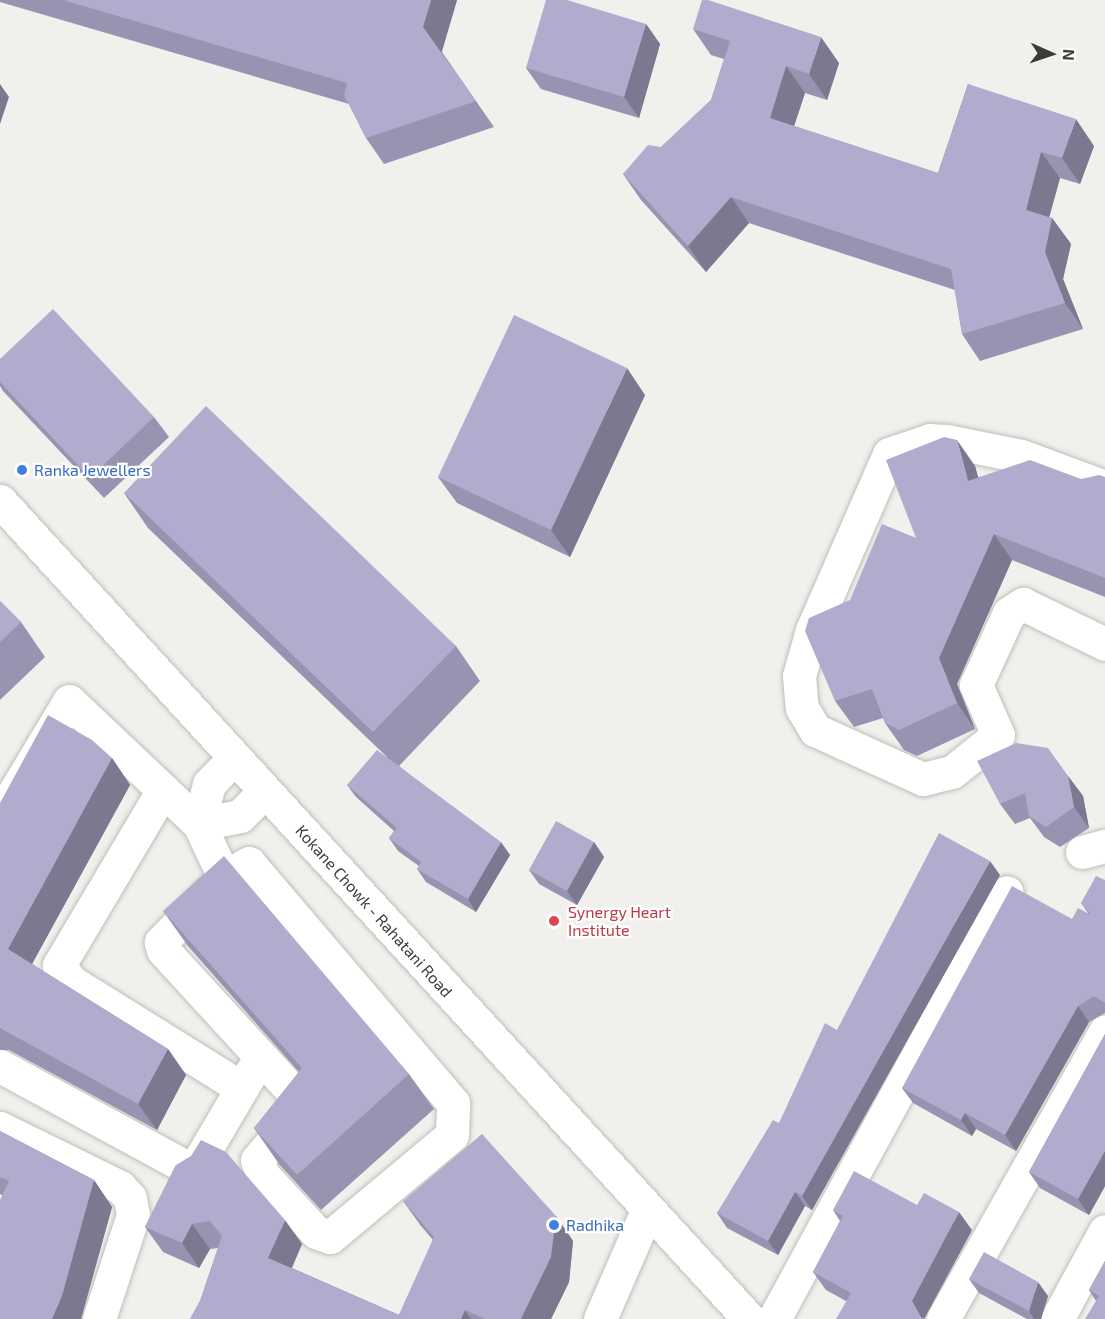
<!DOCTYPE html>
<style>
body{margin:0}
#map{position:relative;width:1105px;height:1319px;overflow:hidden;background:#f1f0ec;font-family:"Exo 2",sans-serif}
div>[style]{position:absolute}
.roads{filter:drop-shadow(0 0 2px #bfbeba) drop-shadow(0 0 2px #bfbeba)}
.minor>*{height:33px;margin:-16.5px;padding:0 16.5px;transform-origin:16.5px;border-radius:16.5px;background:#fff}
.tertiary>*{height:33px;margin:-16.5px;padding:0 16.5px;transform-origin:16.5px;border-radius:16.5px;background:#fff}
.wall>*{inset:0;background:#9893b0}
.shaded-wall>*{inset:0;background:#7c7890}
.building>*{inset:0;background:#b1abcd}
.dots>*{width:16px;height:16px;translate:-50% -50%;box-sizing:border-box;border:3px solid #fff;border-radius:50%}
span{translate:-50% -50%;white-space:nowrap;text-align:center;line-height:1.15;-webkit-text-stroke:4.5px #fff;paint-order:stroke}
.shop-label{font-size:16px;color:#366cbe}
.left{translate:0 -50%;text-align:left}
.street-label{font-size:16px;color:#3b3b39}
.health-label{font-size:16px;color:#be3a42}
.north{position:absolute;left:1021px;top:24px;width:60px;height:60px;-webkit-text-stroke:4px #fff;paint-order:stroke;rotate:93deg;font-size:16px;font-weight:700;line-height:24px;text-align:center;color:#3b3b39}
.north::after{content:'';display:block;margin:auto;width:21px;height:27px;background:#3b3b39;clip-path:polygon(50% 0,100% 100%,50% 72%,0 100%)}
</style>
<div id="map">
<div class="roads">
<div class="minor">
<i style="left:1105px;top:487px;width:90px;rotate:-159.7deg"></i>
<i style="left:1021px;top:456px;width:76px;rotate:-168.5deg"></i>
<i style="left:947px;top:441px;width:17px;rotate:-177deg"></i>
<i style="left:930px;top:440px;width:43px;rotate:161.1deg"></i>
<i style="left:889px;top:454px;width:192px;rotate:113.6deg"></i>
<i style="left:812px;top:630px;width:48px;rotate:105.8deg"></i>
<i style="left:799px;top:676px;width:32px;rotate:85deg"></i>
<i style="left:802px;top:708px;width:26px;rotate:59deg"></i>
<i style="left:815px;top:730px;width:119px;rotate:24.4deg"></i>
<i style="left:923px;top:779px;width:30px;rotate:-14deg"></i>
<i style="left:952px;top:772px;width:59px;rotate:-38.8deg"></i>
<i style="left:998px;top:735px;width:55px;rotate:-113.7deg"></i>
<i style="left:976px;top:685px;width:79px;rotate:-65.4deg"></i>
<i style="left:1009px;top:613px;width:17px;rotate:-33deg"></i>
<i style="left:1023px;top:604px;width:91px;rotate:26deg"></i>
<i style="left:163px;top:790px;width:204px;rotate:120.7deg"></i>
<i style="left:59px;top:965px;width:19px;rotate:55deg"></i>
<i style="left:70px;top:981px;width:199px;rotate:31.9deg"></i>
<i style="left:0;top:816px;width:134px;rotate:-59deg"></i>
<i style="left:69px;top:701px;width:179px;rotate:43.4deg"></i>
<i style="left:199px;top:824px;width:59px;rotate:64.7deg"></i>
<i style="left:224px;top:877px;width:91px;rotate:134.1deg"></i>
<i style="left:161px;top:942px;width:8px;rotate:76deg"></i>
<i style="left:163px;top:950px;width:195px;rotate:47.5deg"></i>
<i style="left:295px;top:1094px;width:17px;rotate:73deg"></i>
<i style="left:300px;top:1110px;width:66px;rotate:130.7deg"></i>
<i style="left:257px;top:1160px;width:16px;rotate:68deg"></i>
<i style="left:263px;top:1175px;width:78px;rotate:47.1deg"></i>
<i style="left:316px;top:1232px;width:15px;rotate:20deg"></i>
<i style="left:330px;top:1237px;width:159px;rotate:-39.9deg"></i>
<i style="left:452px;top:1135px;width:32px;rotate:-88deg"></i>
<i style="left:453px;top:1103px;width:315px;rotate:-130.4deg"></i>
<i style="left:249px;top:863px;width:29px;rotate:151deg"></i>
<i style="left:199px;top:824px;width:42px;rotate:-11deg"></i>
<i style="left:240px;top:816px;width:35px;rotate:-45deg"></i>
<i style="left:199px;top:824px;width:41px;rotate:-76deg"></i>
<i style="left:209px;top:784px;width:36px;rotate:-46deg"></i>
<i style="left:1082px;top:852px;width:24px;rotate:-15deg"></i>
<i style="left:0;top:1066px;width:220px;rotate:28.5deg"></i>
<i style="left:193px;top:1171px;width:118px;rotate:-59.5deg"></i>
<i style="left:0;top:1128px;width:134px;rotate:26.2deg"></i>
<i style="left:120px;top:1187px;width:15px;rotate:48deg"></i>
<i style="left:130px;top:1198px;width:17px;rotate:80deg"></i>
<i style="left:133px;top:1215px;width:109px;rotate:108.1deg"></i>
<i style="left:600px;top:1319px;width:118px;rotate:-66.5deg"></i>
<i style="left:774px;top:1319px;width:486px;rotate:-61.4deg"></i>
<i style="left:943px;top:1319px;width:330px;rotate:-60.6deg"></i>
<i style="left:1057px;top:1319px;width:100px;rotate:-61.4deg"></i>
</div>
<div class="tertiary">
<i style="left:0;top:501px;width:1109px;rotate:47.52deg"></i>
</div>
</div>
<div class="wall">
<i style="clip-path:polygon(0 0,457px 0,442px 52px,494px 127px,384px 164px,366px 138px,349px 104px,0 2px)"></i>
<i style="clip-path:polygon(646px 24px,660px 44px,639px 118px,541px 89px,526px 68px)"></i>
<i style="clip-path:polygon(693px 29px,839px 63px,827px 100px,805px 93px,794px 126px,938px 173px,968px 84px,1094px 146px,1080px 184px,1060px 178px,1049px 217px,1052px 218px,1071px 244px,1063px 279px,1083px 329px,980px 361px,962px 334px,955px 290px,749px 223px,706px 272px,641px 200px,623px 174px,661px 147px,711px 100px,724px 59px,711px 55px)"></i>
<i style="clip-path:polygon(0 359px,154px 417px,169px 437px,104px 498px,3px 391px,0 386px)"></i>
<i style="clip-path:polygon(645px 395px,570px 557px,457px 503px,438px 477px)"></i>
<i style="clip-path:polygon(975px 466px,978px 477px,1081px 479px,1105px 477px,1105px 597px,1012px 560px,957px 684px,975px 729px,917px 756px,904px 750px,885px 723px,883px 718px,854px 727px,835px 701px,850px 600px,916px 538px)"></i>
<i style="clip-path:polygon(124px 493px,456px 646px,480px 681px,399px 766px,510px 855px,476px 912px,426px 882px,417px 869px,419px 866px,398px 851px,389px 838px,394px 831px,356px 797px,347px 785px,387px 757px,148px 528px)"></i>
<i style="clip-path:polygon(0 601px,21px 622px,45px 657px,0 700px)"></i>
<i style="clip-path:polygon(1016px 743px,1068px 776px,1083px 796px,1089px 828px,1060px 847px,1044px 837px,1030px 818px,1015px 824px,1000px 804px)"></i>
<i style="clip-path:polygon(112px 758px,130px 785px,32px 964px,168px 1049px,186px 1075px,157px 1130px,9px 1050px,0 1050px,0 803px)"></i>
<i style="clip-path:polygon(594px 842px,604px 857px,577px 905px,539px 884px,529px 870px)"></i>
<i style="clip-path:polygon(1000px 875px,812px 1210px,805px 1206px,778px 1255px,727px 1228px,717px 1213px,779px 1123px,837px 1030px)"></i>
<i style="clip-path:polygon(1105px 880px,1105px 1013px,1089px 1022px,1016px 1151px,976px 1129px,972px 1136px,913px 1103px,902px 1088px,1072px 919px,1088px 913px,1081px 903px)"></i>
<i style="clip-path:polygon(163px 911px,409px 1074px,434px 1109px,321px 1210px,279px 1164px,254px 1128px,299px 1072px,188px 946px)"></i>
<i style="clip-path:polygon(1105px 1034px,1105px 1186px,1089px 1215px,1040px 1188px,1029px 1172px)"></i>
<i style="clip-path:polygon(0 1131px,94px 1180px,112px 1207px,81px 1319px,0 1319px,2px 1195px,0 1194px)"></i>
<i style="clip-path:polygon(176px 1165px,302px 1244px,292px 1268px,399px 1315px,433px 1240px,421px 1226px,403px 1201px,556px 1216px,573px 1241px,569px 1282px,551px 1319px,190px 1319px,200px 1301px,218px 1248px,210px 1249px,199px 1268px,163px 1252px,145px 1227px)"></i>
<i style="clip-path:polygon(917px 1205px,972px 1230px,924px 1319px,846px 1301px,826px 1290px,813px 1272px,840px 1221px,833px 1210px)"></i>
<i style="clip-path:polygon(1105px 1261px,1105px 1319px,1096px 1301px,1089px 1290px)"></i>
<i style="clip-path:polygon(969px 1279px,1048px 1296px,1041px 1319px,1027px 1319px,979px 1293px)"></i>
</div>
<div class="shaded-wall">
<i style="clip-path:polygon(431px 0,457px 0,441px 53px,423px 27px)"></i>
<i style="clip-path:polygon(646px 24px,660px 44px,639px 118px,624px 97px)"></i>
<i style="clip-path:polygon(821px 37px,839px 63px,827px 100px,809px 74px)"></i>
<i style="clip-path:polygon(786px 66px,805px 93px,788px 144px,770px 118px)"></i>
<i style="clip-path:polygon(0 84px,9px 97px,0 124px)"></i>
<i style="clip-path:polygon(1076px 119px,1094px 146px,1080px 184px,1062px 158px)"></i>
<i style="clip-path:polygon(1041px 152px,1060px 178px,1044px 236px,1026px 210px)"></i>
<i style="clip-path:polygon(731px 197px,749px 223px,706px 272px,688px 246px)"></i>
<i style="clip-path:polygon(1052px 218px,1071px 244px,1063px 279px,1083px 329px,1065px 303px,1045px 252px)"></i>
<i style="clip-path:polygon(627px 368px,645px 395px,570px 557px,551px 530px)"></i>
<i style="clip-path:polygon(957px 440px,975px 466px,986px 507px,968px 481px)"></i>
<i style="clip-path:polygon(994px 534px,1012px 560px,957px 684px,975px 729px,957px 703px,939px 658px)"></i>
<i style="clip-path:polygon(112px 758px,130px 785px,26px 975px,8px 949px)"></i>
<i style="clip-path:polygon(1068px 776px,1083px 796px,1089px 828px,1074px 807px)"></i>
<i style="clip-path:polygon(501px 842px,510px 855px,476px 912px,468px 899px)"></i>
<i style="clip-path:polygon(594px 842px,604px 857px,577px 905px,567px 891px)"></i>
<i style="clip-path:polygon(990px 861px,1000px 875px,812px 1210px,802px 1196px)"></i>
<i style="clip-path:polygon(1078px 1006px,1089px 1022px,1016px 1151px,1005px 1135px)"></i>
<i style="clip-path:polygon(168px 1049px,186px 1075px,157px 1130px,138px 1104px)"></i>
<i style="clip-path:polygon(965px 1113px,976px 1129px,972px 1136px,961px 1120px)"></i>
<i style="clip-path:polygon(1105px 1151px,1105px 1186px,1089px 1215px,1078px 1199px)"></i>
<i style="clip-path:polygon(94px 1180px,112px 1207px,81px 1319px,52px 1319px)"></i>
<i style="clip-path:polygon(795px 1192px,805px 1206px,778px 1255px,768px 1241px)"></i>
<i style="clip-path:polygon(959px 1212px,972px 1230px,924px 1319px,922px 1319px,912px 1301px)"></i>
<i style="clip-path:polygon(556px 1216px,573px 1241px,569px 1282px,551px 1319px,521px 1319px)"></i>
<i style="clip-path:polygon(285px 1220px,302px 1244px,285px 1283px,268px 1258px)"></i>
<i style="clip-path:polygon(192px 1224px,210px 1249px,199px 1268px,182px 1243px)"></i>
<i style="clip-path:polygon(1038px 1282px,1048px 1296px,1041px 1319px,1034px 1319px,1029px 1311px)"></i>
<i style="clip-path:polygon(465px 1310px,471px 1319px,461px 1319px)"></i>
</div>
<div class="building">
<i style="clip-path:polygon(63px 0,431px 0,423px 27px,476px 101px,366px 138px,344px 95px,347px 83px)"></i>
<i style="clip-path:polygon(546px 0,567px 0,646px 24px,624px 97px,526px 68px)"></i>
<i style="clip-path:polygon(702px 0,708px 0,821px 37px,809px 74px,786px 66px,770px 118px,938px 173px,968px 84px,1076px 119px,1062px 158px,1041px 152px,1026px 210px,1052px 218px,1045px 252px,1065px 303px,962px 334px,951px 269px,731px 197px,688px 246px,623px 174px,648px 145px,661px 147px,711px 100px,730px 41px,693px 29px)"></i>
<i style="clip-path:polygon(53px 309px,154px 417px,90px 478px,0 382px,0 359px)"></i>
<i style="clip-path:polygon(514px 315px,627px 368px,551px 530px,438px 477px)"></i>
<i style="clip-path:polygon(206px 406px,456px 646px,373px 732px,124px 493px)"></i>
<i style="clip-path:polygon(944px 437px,957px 440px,968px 481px,1030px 460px,1081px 479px,1099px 475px,1105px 477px,1105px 578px,994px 534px,939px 658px,957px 703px,899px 730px,885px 723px,872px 689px,835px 701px,805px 631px,809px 618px,850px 600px,882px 524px,916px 538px,886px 460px)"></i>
<i style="clip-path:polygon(0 601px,21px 622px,0 642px)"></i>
<i style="clip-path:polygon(48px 715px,92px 740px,112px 758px,8px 949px,168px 1049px,138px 1104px,0 1028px,0 803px)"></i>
<i style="clip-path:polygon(1016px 743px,1048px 748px,1068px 776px,1074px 807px,1046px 827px,1029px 816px,1025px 793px,1000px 804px,977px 761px)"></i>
<i style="clip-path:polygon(377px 750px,501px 842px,468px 899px,417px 869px,421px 862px,389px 838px,397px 828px,347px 785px)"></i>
<i style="clip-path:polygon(556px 821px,594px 842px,567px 891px,529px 870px)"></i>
<i style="clip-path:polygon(939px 833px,990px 861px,802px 1196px,795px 1192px,768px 1241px,717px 1213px,773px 1120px,779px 1123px,825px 1023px,837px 1030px)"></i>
<i style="clip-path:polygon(224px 856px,409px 1074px,297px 1175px,254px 1128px,302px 1068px,163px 911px)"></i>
<i style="clip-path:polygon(1096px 876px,1105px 880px,1105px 1003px,1094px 996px,1078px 1006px,1005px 1135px,965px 1113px,961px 1120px,902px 1088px,1012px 886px,1072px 919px,1078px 908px,1091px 915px,1081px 903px)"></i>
<i style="clip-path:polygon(1105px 1034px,1105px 1151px,1078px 1199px,1029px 1172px)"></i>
<i style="clip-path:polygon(0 1131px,94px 1180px,62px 1296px,52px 1319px,0 1319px,0 1200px,9px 1181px,0 1177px)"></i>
<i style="clip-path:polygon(482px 1134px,556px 1216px,551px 1257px,521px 1319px,485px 1319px,465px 1310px,461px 1319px,190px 1319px,200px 1301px,222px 1236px,210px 1221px,192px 1224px,182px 1243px,145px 1227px,176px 1165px,191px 1156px,201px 1140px,226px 1152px,285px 1220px,268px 1258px,399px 1315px,434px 1237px,403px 1201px)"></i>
<i style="clip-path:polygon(854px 1171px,917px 1205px,924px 1193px,959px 1212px,912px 1301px,921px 1317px,925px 1319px,836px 1319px,851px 1293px,813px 1272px,843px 1216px,833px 1210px)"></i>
<i style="clip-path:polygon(984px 1252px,1038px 1282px,1029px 1311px,969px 1279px)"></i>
<i style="clip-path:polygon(1105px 1261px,1105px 1319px,1085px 1319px,1099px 1296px,1089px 1290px)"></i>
</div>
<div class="dots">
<i style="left:22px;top:470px;background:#3f7fe0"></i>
<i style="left:554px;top:921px;background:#e0444e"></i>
<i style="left:554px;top:1225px;background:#3f7fe0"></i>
</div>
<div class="shop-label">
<span class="left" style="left:34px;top:470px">Ranka Jewellers</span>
<span class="left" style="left:566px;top:1225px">Radhika</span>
</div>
<div class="street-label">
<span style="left:374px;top:911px;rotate:48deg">Kokane Chowk - Rahatani Road</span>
</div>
<div class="health-label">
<span class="left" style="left:568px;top:921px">Synergy Heart<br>Institute</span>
</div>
<div class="north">N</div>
</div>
